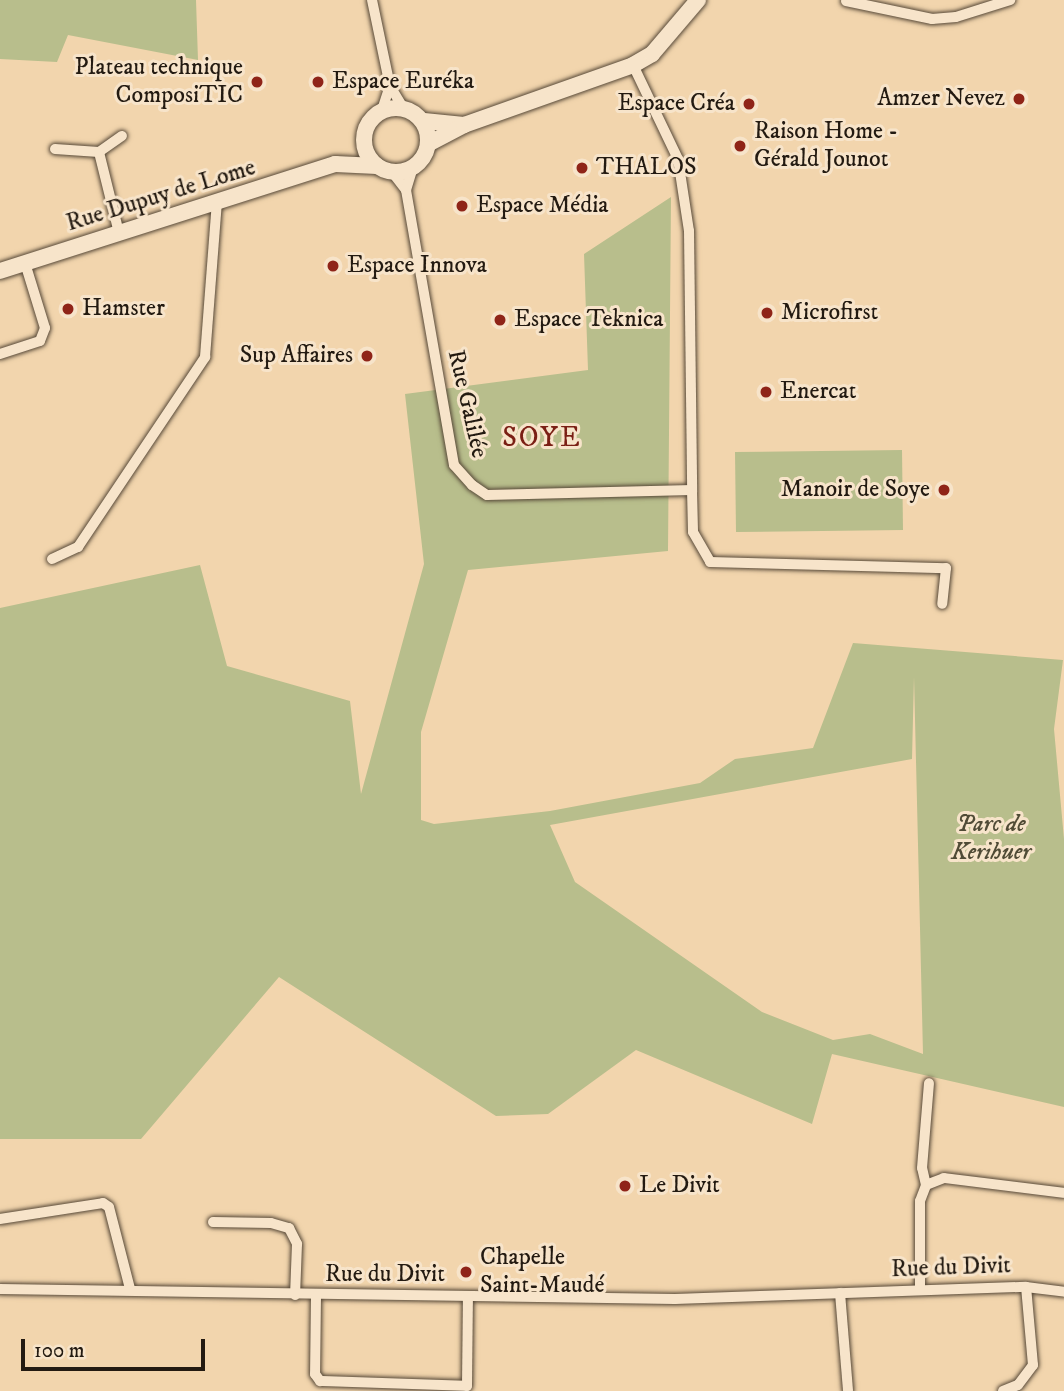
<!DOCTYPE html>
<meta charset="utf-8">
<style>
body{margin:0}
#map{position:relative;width:1064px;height:1391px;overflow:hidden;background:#f2d5ad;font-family:"IM FELL DW Pica",serif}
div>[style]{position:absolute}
.green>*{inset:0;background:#b8be8c}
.roads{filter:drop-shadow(0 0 2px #574938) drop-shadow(0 0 2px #574938)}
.street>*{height:10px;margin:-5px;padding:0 5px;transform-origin:5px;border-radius:5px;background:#f7e4ca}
.secondary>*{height:16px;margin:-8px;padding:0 8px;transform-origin:8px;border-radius:8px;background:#f7e4ca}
.secondary>.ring{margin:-8px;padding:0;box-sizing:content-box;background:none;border:16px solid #f7e4ca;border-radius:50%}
.dots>*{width:19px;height:19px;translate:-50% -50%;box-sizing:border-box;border:4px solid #f7e4ca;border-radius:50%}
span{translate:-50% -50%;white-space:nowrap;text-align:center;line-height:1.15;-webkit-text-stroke:6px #f7e4ca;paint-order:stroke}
.poi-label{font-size:24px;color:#231a11}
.right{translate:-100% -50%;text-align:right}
.left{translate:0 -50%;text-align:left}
.street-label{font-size:24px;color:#231a11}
.park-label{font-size:24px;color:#504b36;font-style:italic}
.quarter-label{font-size:28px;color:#7a1f14;letter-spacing:2px}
.scale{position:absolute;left:21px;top:1339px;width:184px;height:32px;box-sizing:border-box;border:4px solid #231a11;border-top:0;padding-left:9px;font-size:21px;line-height:24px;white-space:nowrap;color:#231a11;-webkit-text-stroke:5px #f7e4ca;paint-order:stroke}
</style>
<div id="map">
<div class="green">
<i style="clip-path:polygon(0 0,196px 0,198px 60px,68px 35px,57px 62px,0 59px)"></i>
<i style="clip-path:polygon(evenodd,671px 197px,668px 551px,468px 570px,421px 732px,421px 820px,434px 824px,550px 811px,700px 783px,735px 759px,813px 748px,853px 643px,1063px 660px,1054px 729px,1064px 839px,1064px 1107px,832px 1054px,812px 1124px,636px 1050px,548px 1114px,496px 1116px,279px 977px,141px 1139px,0 1139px,0 608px,200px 565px,227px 666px,350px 701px,361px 794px,424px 564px,405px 394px,588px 370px,584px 254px,671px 197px,914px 677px,923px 1054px,870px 1034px,833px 1040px,762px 1012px,575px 882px,550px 825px,912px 759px,914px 677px)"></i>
<i style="clip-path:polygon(902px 450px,903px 530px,736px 532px,735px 452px)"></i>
</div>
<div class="roads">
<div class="street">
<i style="left:372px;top:0;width:88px;rotate:78.2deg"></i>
<i style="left:390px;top:86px;width:27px;rotate:59deg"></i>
<i style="left:846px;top:1px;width:88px;rotate:11.8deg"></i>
<i style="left:932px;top:19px;width:24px;rotate:-5deg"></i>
<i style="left:956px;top:17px;width:57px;rotate:-17.5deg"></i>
<i style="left:633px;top:65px;width:104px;rotate:64.4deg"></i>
<i style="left:678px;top:159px;width:73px;rotate:81.3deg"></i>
<i style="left:689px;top:231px;width:259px;rotate:89.3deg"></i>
<i style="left:382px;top:110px;width:25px;rotate:-72deg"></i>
<i style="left:55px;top:149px;width:44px;rotate:3.9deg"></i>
<i style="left:392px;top:172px;width:23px;rotate:52deg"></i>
<i style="left:406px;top:190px;width:279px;rotate:80.1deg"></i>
<i style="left:454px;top:465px;width:27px;rotate:48deg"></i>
<i style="left:472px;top:485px;width:18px;rotate:34deg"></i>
<i style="left:487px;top:495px;width:205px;rotate:-1.4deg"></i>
<i style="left:692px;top:490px;width:42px;rotate:88.6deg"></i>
<i style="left:693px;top:532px;width:34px;rotate:60deg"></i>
<i style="left:710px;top:562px;width:236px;rotate:1.5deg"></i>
<i style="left:946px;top:568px;width:36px;rotate:96deg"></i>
<i style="left:406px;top:190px;width:24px;rotate:-73deg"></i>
<i style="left:119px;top:233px;width:83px;rotate:-103.9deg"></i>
<i style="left:99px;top:152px;width:28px;rotate:-35deg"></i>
<i style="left:0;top:354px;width:42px;rotate:-18deg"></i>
<i style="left:40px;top:341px;width:14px;rotate:-69deg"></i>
<i style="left:45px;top:328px;width:68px;rotate:-107.1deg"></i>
<i style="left:52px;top:559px;width:29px;rotate:-25deg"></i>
<i style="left:78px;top:547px;width:229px;rotate:-56.2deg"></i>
<i style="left:205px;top:357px;width:155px;rotate:-85.6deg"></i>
<i style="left:926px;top:1185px;width:17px;rotate:-103deg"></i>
<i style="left:922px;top:1168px;width:85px;rotate:-85.3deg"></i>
<i style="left:0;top:1219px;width:104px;rotate:-8.8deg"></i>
<i style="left:103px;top:1203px;width:7px;rotate:34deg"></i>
<i style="left:109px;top:1207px;width:85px;rotate:75.6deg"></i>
<i style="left:213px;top:1222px;width:58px;rotate:1deg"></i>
<i style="left:271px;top:1223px;width:19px;rotate:16deg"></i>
<i style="left:289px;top:1228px;width:18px;rotate:63deg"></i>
<i style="left:297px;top:1244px;width:51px;rotate:92.2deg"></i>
<i style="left:0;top:1289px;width:675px;rotate:0.85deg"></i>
<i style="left:675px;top:1299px;width:351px;rotate:-2deg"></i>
<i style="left:1026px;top:1287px;width:38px;rotate:7deg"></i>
<i style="left:920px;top:1290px;width:89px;rotate:-90deg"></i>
<i style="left:920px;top:1201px;width:17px;rotate:-69deg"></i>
<i style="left:926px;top:1185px;width:19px;rotate:-21deg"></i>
<i style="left:944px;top:1178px;width:121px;rotate:7.1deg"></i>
<i style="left:840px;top:1293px;width:98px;rotate:85.3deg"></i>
<i style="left:316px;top:1296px;width:78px;rotate:90.7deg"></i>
<i style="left:315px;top:1374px;width:9px;rotate:54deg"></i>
<i style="left:320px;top:1381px;width:147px;rotate:1.9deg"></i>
<i style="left:467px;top:1386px;width:90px;rotate:-89.4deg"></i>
<i style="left:1003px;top:1391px;width:16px;rotate:-22deg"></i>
<i style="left:1018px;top:1385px;width:25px;rotate:-53deg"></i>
<i style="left:1033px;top:1365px;width:78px;rotate:-95.1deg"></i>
</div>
<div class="secondary">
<i class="ring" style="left:364px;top:108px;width:48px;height:48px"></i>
<i style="left:424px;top:121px;width:40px;rotate:5.7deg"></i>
<i style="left:428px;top:144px;width:41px;rotate:-27.8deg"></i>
<i style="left:464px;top:125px;width:179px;rotate:-19.5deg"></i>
<i style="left:633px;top:65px;width:22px;rotate:-30deg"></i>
<i style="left:652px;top:54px;width:71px;rotate:-49.6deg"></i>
<i style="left:0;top:271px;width:352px;rotate:-17.7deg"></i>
<i style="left:335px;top:164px;width:42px;rotate:2.7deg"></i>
</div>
</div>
<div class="dots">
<i style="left:257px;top:82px;background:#8f2418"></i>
<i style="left:318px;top:82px;background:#8f2418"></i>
<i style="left:1019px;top:99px;background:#8f2418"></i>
<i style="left:749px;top:104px;background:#8f2418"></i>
<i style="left:740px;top:146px;background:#8f2418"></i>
<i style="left:582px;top:168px;background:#8f2418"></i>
<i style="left:462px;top:206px;background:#8f2418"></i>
<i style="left:333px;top:266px;background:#8f2418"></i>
<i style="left:68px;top:309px;background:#8f2418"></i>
<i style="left:767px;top:313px;background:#8f2418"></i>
<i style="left:500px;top:320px;background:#8f2418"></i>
<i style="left:367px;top:356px;background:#8f2418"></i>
<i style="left:766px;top:392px;background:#8f2418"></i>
<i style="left:944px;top:490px;background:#8f2418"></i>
<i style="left:625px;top:1186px;background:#8f2418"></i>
<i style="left:466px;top:1272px;background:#8f2418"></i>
</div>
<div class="poi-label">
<span class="right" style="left:243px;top:82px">Plateau technique<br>ComposiTIC</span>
<span class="left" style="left:332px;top:82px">Espace Euréka</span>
<span class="right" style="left:1005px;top:99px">Amzer Nevez</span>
<span class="right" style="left:735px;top:104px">Espace Créa</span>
<span class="left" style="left:754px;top:146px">Raison Home -<br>Gérald Jounot</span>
<span class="left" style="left:596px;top:168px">THALOS</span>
<span class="left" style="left:476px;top:206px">Espace Média</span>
<span class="left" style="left:347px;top:266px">Espace Innova</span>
<span class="left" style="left:82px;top:309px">Hamster</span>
<span class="left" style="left:781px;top:313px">Microfirst</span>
<span class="left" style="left:514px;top:320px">Espace Teknica</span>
<span class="right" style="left:353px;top:356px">Sup Affaires</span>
<span class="left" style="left:780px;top:392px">Enercat</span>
<span class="right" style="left:930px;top:490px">Manoir de Soye</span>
<span class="left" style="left:639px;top:1186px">Le Divit</span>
<span class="left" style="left:480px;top:1272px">Chapelle<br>Saint-Maudé</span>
</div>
<div class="street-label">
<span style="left:161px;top:196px;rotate:-17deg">Rue Dupuy de Lome</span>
<span style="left:467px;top:404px;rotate:77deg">Rue Galilée</span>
<span style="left:951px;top:1268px;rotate:-2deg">Rue du Divit</span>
<span style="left:385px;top:1275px">Rue du Divit</span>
</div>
<div class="park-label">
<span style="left:991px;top:839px">Parc de<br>Kerihuer</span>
</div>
<div class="quarter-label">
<span style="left:542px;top:438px">SOYE</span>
</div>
<div class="scale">100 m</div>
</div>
